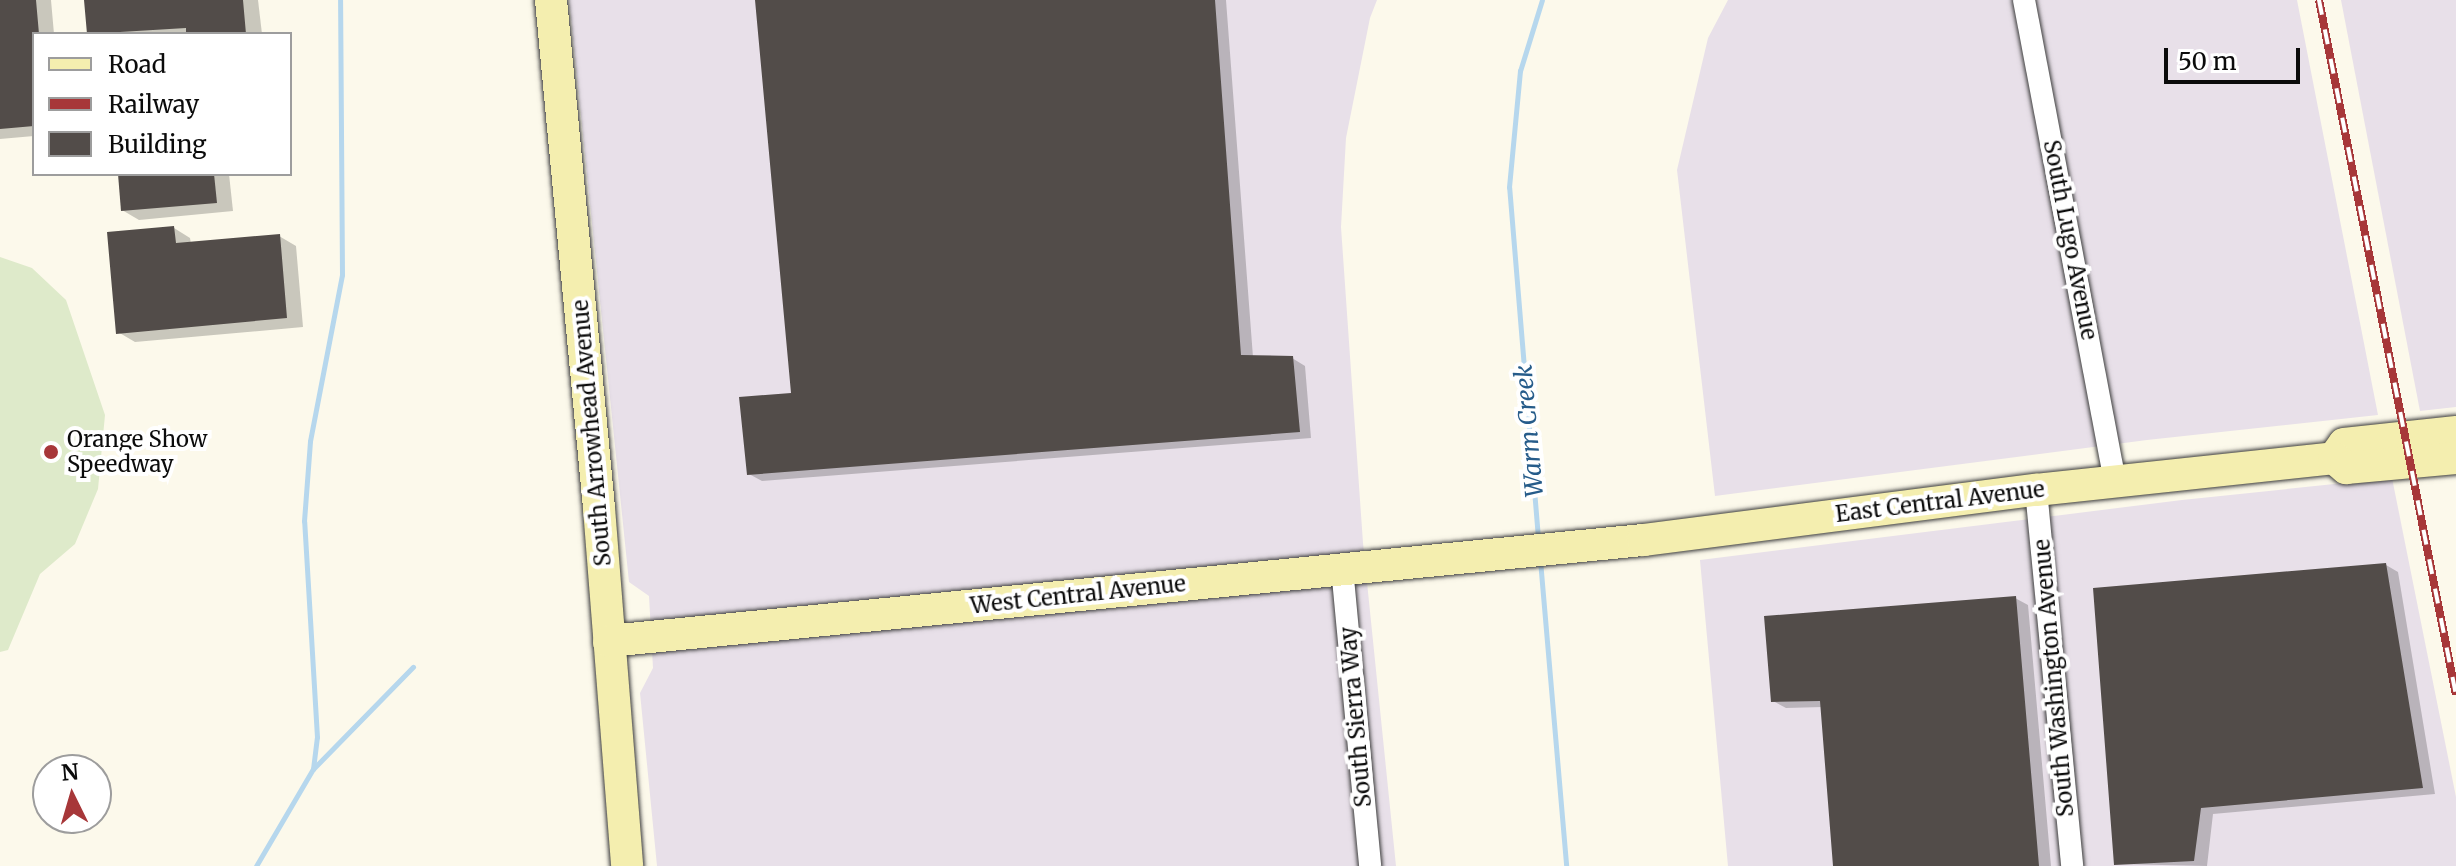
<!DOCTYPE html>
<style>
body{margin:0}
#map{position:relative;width:2456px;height:866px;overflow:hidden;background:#fcf9eb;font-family:Merriweather,serif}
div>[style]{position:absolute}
.industrial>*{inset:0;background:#e8e0e9}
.pitch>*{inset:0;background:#deeaca}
.shadow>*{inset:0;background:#0003}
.stream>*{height:5px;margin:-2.5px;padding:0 2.5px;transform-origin:2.5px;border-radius:2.5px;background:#b6d7ed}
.building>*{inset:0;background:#524c49}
.roads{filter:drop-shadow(0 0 2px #3e3e3e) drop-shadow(0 0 2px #3e3e3e)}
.street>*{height:22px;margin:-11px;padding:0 11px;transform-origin:11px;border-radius:11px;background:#fff}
.secondary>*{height:32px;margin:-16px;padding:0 16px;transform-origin:16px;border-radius:16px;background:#f4eeaf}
.rail>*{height:8px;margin-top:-4px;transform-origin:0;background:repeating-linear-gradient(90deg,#fff 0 15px,#a73739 0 30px);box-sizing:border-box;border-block:2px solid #a73739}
.dots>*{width:22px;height:22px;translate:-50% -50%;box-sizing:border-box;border:4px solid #fff;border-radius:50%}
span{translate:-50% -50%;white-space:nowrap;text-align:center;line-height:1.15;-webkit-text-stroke:8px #fff;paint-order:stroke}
.street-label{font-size:22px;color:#0b0b0b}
.poi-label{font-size:22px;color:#0b0b0b}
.left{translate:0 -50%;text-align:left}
.water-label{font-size:24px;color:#265c8a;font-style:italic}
.legend{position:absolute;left:32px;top:32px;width:260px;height:144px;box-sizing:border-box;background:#fff;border:2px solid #9d9d9d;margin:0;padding:10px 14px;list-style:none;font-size:24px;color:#0b0b0b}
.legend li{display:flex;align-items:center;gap:16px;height:40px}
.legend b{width:40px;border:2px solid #9d9d9d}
.north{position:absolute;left:32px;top:754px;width:80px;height:80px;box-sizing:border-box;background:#fff;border:2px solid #9d9d9d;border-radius:50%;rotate:355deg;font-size:22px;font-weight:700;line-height:32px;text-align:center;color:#0b0b0b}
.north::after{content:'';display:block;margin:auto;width:28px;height:36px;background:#a73739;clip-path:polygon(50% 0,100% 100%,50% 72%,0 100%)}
.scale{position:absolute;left:2164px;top:48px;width:136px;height:36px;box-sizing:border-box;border:4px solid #0b0b0b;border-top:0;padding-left:10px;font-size:24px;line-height:28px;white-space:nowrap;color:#0b0b0b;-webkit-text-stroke:6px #fff;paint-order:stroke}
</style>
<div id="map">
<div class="industrial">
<i style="clip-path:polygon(569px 0,1377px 0,1370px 18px,1346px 138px,1341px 227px,1363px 543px,1396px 866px,657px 866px,640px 693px,653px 668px,649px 596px,629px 582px)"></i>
<i style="clip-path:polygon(1728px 0,2297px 0,2378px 415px,2147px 440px,1715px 496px,1677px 170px,1708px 38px)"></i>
<i style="clip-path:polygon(2341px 0,2456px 0,2456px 407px,2420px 411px)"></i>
<i style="clip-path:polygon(2392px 478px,2456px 797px,2456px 866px,1728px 866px,1700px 560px,2182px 500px)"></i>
</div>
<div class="pitch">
<i style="clip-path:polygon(0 257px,32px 268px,66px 300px,105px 415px,98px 489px,75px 544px,40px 574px,8px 650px,0 652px)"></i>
</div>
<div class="shadow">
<i style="clip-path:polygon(0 0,51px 0,54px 34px,34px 34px,34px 136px,0 139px)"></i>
<i style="clip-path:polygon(86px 0,258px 0,262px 34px,89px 34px)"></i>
<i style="clip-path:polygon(757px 0,1226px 0,1253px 357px,1292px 358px,1305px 366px,1311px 438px,762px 481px,749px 474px,793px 395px)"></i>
<i style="clip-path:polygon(120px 174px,229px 174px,233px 211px,139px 220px,122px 210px)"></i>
<i style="clip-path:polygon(174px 228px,190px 238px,191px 244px,279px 236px,296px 246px,303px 327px,135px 342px,118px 332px)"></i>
<i style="clip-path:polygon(2386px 565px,2398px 572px,2435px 794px,2213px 814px,2207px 866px,2116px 864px)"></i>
<i style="clip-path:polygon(2015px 598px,2028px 605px,2051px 866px,1835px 866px,1823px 707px,1786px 708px,1773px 701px)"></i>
</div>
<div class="stream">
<i style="left:1538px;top:538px;width:352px;rotate:-94.7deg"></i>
<i style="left:1509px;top:187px;width:117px;rotate:-84.6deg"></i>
<i style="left:1520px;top:71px;width:74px;rotate:-72.8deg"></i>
<i style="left:1540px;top:560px;width:307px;rotate:85.1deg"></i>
<i style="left:313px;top:769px;width:143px;rotate:-45.6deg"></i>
<i style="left:256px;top:866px;width:113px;rotate:-59.6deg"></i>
<i style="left:313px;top:769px;width:32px;rotate:-83deg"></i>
<i style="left:317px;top:737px;width:216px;rotate:-93.4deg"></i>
<i style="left:304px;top:521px;width:80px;rotate:-85.7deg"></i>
<i style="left:310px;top:441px;width:169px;rotate:-79.1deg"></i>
<i style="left:342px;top:275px;width:275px;rotate:-90.4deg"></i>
</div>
<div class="building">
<i style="clip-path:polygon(0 0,36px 0,39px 34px,34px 34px,34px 126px,0 129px)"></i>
<i style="clip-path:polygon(84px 0,243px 0,246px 34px,186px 34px,186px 28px,87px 34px)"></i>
<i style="clip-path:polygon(755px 0,1215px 0,1241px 355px,1293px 356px,1300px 432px,747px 475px,739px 397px,791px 393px)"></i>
<i style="clip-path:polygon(118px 174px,214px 174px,217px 203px,121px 211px)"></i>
<i style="clip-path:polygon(174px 226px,176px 243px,280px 234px,287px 318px,116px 334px,107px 232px)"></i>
<i style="clip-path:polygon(2386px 563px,2423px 788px,2201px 808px,2194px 861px,2114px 865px,2093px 588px)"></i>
<i style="clip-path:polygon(2016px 596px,2039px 866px,1833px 866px,1820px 701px,1771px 702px,1764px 616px)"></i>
</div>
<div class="roads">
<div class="street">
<i style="left:2024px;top:0;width:490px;rotate:79.3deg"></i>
<i style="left:2036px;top:490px;width:378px;rotate:84.5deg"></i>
<i style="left:1342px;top:568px;width:299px;rotate:84.6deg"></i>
</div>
<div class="secondary">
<i style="left:551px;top:0;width:510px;rotate:84.6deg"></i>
<i style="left:599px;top:508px;width:359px;rotate:85.5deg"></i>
<i style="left:2334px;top:458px;width:17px;rotate:-54deg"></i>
<i style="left:2344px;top:444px;width:113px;rotate:-6.1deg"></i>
<i style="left:609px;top:641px;width:1039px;rotate:-5.58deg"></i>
<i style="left:1643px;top:540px;width:396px;rotate:-7.3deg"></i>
<i style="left:2036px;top:490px;width:300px;rotate:-6.1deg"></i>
<i style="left:2334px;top:458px;width:16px;rotate:40deg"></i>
<i style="left:2346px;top:468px;width:110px;rotate:-5.2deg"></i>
</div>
</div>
<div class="rail">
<i style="left:2319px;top:0;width:708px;rotate:78.85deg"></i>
</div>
<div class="dots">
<i style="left:51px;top:452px;background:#a73739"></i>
</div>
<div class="street-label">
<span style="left:2070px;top:240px;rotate:79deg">South Lugo Avenue</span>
<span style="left:592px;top:433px;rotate:-95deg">South Arrowhead Avenue</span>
<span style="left:1940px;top:502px;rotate:-7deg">East Central Avenue</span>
<span style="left:1078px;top:595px;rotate:-6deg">West Central Avenue</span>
<span style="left:2054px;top:678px;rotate:-95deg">South Washington Avenue</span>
<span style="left:1356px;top:717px;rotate:-95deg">South Sierra Way</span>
</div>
<div class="poi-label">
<span class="left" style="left:67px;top:452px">Orange Show<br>Speedway</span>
</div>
<div class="water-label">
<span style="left:1529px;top:431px;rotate:-95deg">Warm Creek</span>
</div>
<ul class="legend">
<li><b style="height:10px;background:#f4eeaf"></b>Road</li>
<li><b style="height:10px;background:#a73739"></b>Railway</li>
<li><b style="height:22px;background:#524c49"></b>Building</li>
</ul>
<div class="north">N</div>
<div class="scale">50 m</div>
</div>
